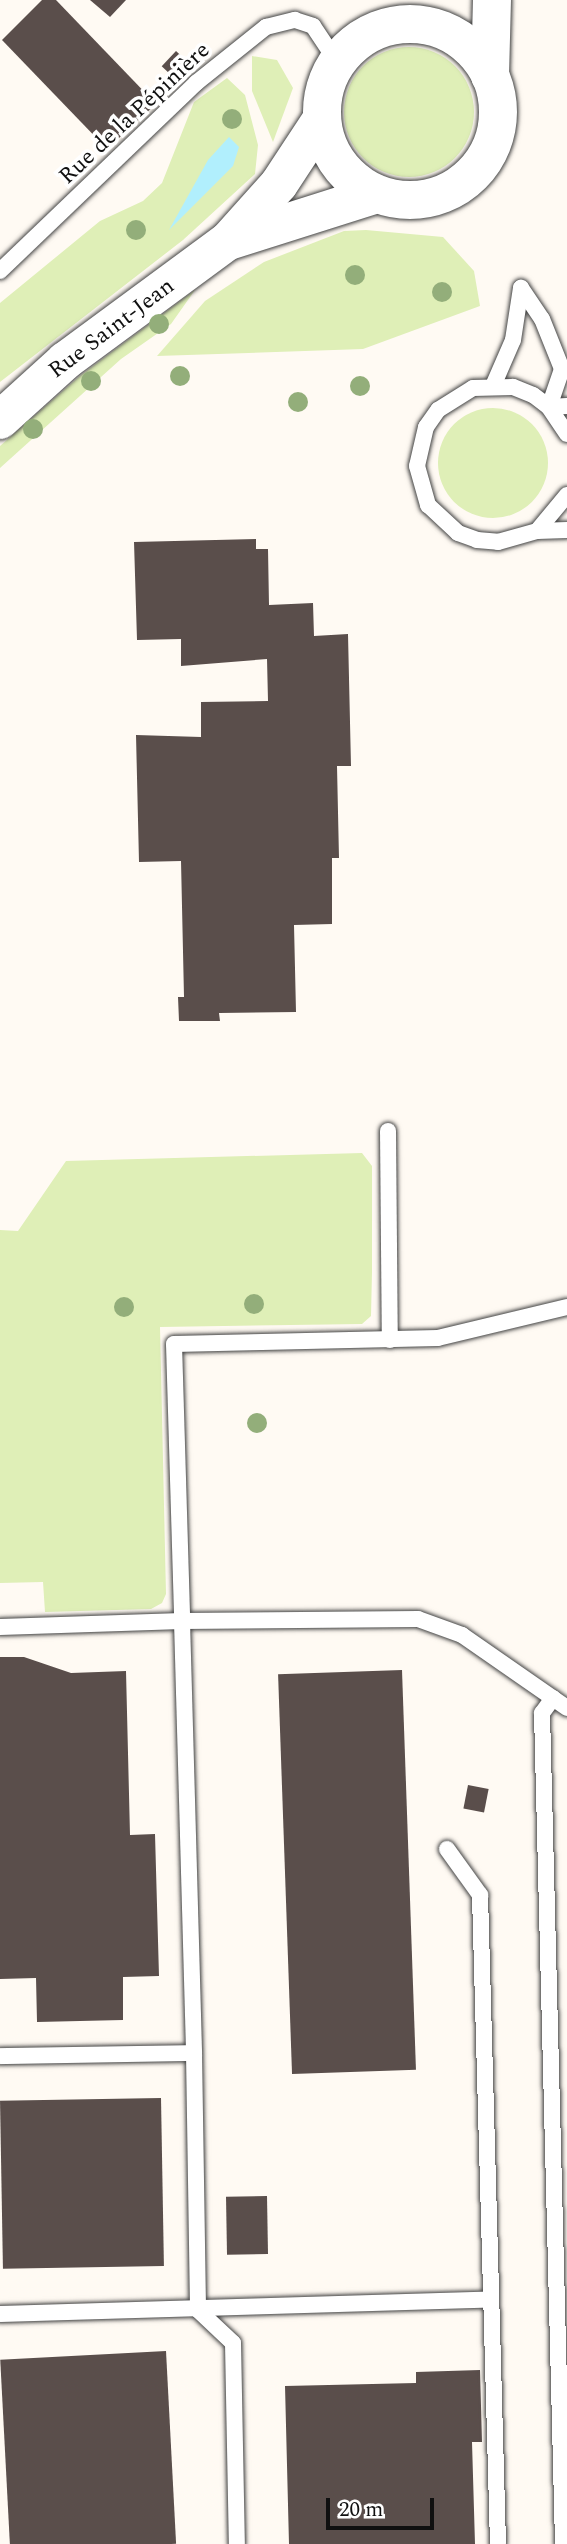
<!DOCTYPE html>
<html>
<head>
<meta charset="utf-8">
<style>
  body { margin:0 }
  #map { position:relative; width:567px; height:2544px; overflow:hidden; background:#fffaf3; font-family:Spectral,serif }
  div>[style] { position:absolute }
  .green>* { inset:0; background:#dfefb7 }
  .round { border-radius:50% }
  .water>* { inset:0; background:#b1effd }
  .building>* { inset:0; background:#5a4e4b; transform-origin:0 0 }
  .roads { filter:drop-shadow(0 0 2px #434343) drop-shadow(0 0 2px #434343) }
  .service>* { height:16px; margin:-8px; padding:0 8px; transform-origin:8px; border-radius:8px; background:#fff }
  .tertiary>* { height:38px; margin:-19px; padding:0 19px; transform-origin:19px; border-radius:19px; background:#fff }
  .tertiary>.ring { margin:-19px; padding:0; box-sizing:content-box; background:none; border:38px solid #fff; border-radius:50% }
  .trees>* { width:20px; height:20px; margin:-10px; border-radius:50%; background:#93ae7a }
  span { translate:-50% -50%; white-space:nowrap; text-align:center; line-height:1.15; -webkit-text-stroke:7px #fff; paint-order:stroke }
  .street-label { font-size:23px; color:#101010 }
  .scale { position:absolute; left:326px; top:2498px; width:108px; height:32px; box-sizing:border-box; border:4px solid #101010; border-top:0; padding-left:9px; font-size:21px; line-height:24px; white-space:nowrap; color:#101010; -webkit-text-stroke:5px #fff; paint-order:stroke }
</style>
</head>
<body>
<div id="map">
  <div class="green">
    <i class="round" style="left:344px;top:47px;width:130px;height:130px"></i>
    <i style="clip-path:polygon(252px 56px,277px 60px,293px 88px,273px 142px,252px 91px)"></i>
    <i style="clip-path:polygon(227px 78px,245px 95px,258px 145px,255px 174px,183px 240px,0 382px,0 303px,100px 221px,143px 201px,162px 183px,194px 102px)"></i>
    <i style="clip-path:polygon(366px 230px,443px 237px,474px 271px,480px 306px,363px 349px,157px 356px,205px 301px,264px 262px,344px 231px)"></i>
    <i style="clip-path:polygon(195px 290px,171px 324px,121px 359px,0 468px,0 446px,81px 375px)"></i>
    <i class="round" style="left:438px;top:408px;width:110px;height:110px"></i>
    <i style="clip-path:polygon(362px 1153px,372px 1166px,372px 1272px,371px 1316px,362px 1324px,160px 1327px,166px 1594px,162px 1603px,151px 1609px,45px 1612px,43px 1582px,0 1583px,0 1230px,18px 1231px,66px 1161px)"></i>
  </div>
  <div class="water">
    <i style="clip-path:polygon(229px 137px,239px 147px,233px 166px,169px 230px,208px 160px)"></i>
  </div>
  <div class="building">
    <i style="clip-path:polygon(42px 0,56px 0,156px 104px,107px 149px,2px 40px)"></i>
    <i style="clip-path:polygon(90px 0,126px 0,110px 17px)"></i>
    <i style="left:176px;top:51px;width:19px;height:21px;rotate:43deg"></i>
    <i style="clip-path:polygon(256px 539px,256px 549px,268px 549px,269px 605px,313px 603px,314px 636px,348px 634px,351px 766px,337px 766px,339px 858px,332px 858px,332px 924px,294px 925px,296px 1012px,219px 1013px,220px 1021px,179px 1021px,178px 997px,184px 997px,181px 861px,139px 862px,136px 735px,201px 737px,201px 702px,268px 701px,267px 659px,181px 666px,181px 639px,137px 640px,134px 542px)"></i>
    <i style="clip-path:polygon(0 1657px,24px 1657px,71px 1673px,126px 1671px,130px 1835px,155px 1834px,159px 1976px,123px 1977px,123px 2020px,37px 2022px,36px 1978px,0 1979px)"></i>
    <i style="left:402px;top:1670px;width:400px;height:124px;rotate:88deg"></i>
    <i style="left:468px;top:1785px;width:21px;height:24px;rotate:11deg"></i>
    <i style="left:161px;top:2098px;width:168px;height:161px;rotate:89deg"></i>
    <i style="left:267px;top:2196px;width:58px;height:41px;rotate:89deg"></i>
    <i style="left:166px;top:2351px;width:193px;height:166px;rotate:87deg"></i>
    <i style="clip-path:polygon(480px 2370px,482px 2442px,472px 2442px,475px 2544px,289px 2544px,285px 2386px,416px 2383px,416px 2372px)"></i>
  </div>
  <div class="roads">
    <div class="service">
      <i style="left:0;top:271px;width:272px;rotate:-43.8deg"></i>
      <i style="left:196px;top:83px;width:90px;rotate:-38.7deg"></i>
      <i style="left:266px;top:27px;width:30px;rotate:-14deg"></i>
      <i style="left:295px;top:20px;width:19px;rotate:18deg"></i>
      <i style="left:313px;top:26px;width:43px;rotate:56.3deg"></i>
      <i style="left:521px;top:288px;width:37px;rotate:56deg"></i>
      <i style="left:542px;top:319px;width:54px;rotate:68.2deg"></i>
      <i style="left:562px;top:369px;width:40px;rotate:108.9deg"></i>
      <i style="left:549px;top:407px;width:18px;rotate:-3deg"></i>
      <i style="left:493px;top:386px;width:50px;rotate:-66.5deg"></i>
      <i style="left:513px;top:340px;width:53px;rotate:-81.3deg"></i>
      <i style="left:567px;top:434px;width:32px;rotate:-124deg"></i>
      <i style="left:549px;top:407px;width:20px;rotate:-143deg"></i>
      <i style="left:533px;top:395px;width:22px;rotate:-158deg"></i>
      <i style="left:513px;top:387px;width:40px;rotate:178.6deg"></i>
      <i style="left:473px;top:388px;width:41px;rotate:147.8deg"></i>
      <i style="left:438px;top:410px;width:21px;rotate:125deg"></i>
      <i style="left:426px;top:427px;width:40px;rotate:103deg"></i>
      <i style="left:417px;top:466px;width:41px;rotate:74.2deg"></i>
      <i style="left:428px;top:505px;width:41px;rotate:43deg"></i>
      <i style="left:458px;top:533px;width:20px;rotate:20deg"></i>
      <i style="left:477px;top:540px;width:21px;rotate:5deg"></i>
      <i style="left:498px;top:542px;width:41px;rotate:-15.8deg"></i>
      <i style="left:537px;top:531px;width:47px;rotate:-50.2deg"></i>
      <i style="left:537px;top:531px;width:30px;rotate:-2deg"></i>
      <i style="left:388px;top:1131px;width:209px;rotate:89.5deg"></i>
      <i style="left:567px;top:1307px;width:133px;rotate:166.5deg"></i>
      <i style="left:438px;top:1338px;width:264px;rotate:178.7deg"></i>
      <i style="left:174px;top:1344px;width:277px;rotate:88.3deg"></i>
      <i style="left:182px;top:1621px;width:236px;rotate:-0.5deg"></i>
      <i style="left:418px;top:1619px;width:47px;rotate:20deg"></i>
      <i style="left:462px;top:1635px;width:128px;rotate:34.8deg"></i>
      <i style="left:0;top:1627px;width:182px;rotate:-1.9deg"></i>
      <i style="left:182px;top:1621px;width:432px;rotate:88.4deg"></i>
      <i style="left:194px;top:2053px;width:194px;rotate:179.1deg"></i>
      <i style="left:553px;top:1698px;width:19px;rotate:126deg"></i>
      <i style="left:542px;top:1713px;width:831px;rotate:88.55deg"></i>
      <i style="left:447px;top:1849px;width:57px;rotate:54.3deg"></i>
      <i style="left:480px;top:1895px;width:649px;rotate:88.41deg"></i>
      <i style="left:194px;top:2053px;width:257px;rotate:89.1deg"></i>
      <i style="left:198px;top:2310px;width:48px;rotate:43.3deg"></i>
      <i style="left:233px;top:2343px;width:201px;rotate:88.9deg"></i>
      <i style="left:0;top:2314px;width:491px;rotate:-1.7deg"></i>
    </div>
    <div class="tertiary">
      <i class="ring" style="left:322px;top:24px;width:138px;height:138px"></i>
      <i style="left:490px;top:76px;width:76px;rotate:-88.5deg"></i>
      <i style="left:229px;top:241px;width:155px;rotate:-17.6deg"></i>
      <i style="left:0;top:420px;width:88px;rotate:-42.2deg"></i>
      <i style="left:65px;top:361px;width:202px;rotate:-36.4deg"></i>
      <i style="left:228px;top:241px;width:76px;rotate:-48.2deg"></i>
      <i style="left:279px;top:184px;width:77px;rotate:-56.7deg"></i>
    </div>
  </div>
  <div class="trees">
    <i style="left:232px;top:119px"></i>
    <i style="left:136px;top:230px"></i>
    <i style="left:355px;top:275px"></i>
    <i style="left:442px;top:292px"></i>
    <i style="left:159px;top:324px"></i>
    <i style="left:180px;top:376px"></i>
    <i style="left:91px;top:381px"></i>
    <i style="left:360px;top:386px"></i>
    <i style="left:298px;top:402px"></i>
    <i style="left:33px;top:429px"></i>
    <i style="left:254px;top:1304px"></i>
    <i style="left:124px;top:1307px"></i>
    <i style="left:257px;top:1423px"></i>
  </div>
  <div class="street-label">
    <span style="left:135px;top:114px;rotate:-43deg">Rue de la Pépinière</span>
    <span style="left:112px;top:329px;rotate:-37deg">Rue Saint-Jean</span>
  </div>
  <div class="scale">20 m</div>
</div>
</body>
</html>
